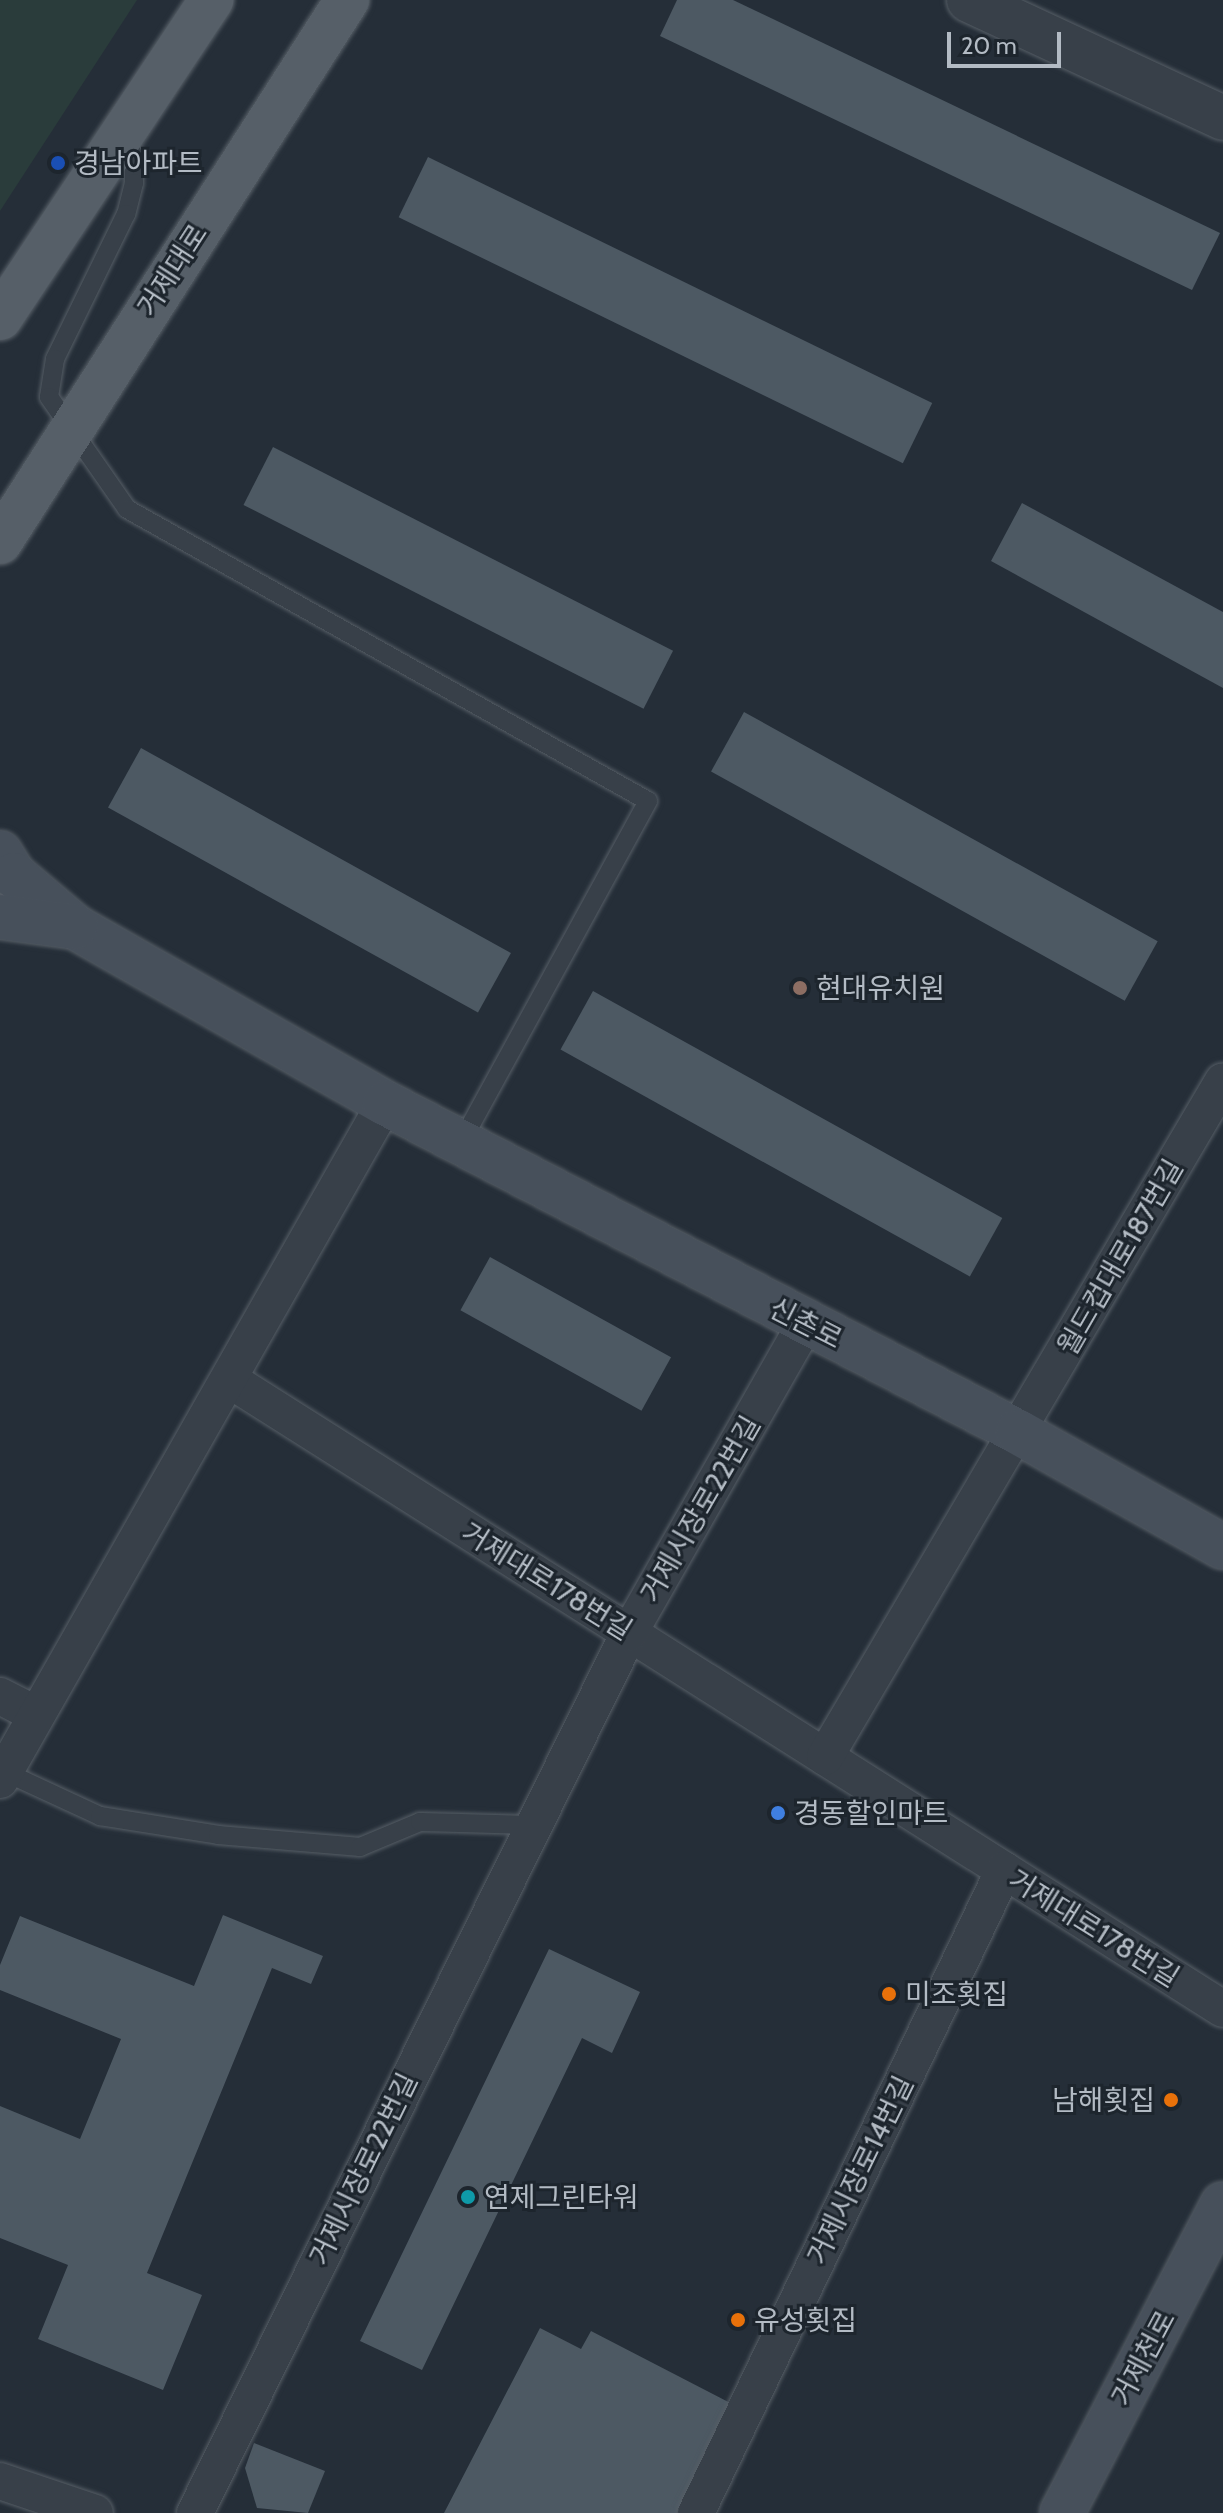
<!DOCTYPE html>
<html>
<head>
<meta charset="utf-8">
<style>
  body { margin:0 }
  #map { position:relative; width:1223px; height:2513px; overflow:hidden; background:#252e38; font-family:Cabin,"Noto Sans KR",sans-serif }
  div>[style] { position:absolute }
  .green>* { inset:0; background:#2a3c3b }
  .building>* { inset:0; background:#4d5963; transform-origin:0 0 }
  .roads { filter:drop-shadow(0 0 2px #565e66) drop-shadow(0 0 2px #565e66) }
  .service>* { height:18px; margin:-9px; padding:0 9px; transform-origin:9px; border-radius:9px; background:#384049 }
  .minor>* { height:36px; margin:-18px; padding:0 18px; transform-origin:18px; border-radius:18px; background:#384049 }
  .tertiary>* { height:44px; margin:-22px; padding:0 22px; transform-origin:22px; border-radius:22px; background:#384049 }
  .secondary>* { height:44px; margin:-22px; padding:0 22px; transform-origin:22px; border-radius:22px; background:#47505b }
  .primary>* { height:44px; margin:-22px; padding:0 22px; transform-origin:22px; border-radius:22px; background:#565f68 }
  .dots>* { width:22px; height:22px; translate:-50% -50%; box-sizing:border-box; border:4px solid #1d252d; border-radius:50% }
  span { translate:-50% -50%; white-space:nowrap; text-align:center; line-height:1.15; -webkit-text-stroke:6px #1d252d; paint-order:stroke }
  .poi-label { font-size:28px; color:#b3bbc4 }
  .left { translate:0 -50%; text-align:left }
  .right { translate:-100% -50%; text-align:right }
  .street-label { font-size:28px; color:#b3bbc4 }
  .scale { position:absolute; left:947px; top:32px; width:114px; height:36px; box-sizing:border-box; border:4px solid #b3bbc4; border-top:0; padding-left:10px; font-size:24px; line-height:28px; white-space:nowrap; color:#b3bbc4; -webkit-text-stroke:6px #1d252d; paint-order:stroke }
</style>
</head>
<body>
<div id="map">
  <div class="green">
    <i style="clip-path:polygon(0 0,137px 0,0 211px)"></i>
  </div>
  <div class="building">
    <i style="clip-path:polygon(677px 0,733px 0,1220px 233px,1192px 290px,660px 36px)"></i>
    <i style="left:428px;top:157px;width:561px;height:67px;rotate:26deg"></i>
    <i style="left:273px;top:447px;width:449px;height:65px;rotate:27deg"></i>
    <i style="clip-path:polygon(1022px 503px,1223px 612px,1223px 688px,991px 561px)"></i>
    <i style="left:744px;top:712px;width:473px;height:68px;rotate:29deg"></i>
    <i style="left:141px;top:748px;width:423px;height:68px;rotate:29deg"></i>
    <i style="left:593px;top:991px;width:468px;height:67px;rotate:29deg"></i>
    <i style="left:490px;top:1257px;width:207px;height:61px;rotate:29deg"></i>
    <i style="clip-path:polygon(223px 1915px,323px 1956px,311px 1984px,272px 1968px,147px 2273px,202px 2295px,163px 2390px,38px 2339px,68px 2265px,0 2238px,0 2106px,80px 2139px,121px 2039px,0 1990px,0 1965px,20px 1916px,194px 1986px)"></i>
    <i style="clip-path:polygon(549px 1949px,640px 1992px,612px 2053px,582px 2038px,422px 2370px,360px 2341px)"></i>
    <i style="clip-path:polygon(540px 2328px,581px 2349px,591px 2331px,738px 2407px,682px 2513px,444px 2513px)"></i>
    <i style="clip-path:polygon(254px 2443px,325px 2471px,308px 2513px,257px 2508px,245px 2468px)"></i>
  </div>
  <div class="roads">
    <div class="service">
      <i style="left:123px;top:135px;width:22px;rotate:63deg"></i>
      <i style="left:133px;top:155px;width:28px;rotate:88deg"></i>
      <i style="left:134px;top:183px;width:32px;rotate:104deg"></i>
      <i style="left:126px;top:214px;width:161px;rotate:116.1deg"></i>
      <i style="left:55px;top:359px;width:38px;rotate:99deg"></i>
      <i style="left:49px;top:397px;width:136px;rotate:55.1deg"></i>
      <i style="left:127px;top:509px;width:597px;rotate:29.27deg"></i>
      <i style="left:648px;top:801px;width:390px;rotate:118.7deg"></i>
      <i style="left:5px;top:1772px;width:105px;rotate:24.9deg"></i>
      <i style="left:100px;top:1816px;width:120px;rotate:9.1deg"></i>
      <i style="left:218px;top:1835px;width:143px;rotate:4.8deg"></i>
      <i style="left:360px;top:1847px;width:65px;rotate:-22.6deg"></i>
      <i style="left:420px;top:1822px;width:111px;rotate:1.5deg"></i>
    </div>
    <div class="minor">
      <i style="left:230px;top:1380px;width:1175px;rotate:32.35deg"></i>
      <i style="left:0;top:1696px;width:38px;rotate:27deg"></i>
      <i style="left:825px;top:1757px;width:784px;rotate:-59.51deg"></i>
      <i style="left:0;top:1780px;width:779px;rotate:-60.37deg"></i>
      <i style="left:0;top:2481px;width:100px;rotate:18.6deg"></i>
      <i style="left:195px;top:2513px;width:981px;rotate:-63.75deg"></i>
      <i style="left:629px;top:1633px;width:357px;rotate:-60.3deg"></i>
      <i style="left:696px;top:2513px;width:713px;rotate:-64.41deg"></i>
    </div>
    <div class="tertiary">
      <i style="left:969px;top:0;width:280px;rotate:24.9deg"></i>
    </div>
    <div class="secondary">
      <i style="left:0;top:853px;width:26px;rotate:58deg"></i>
      <i style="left:14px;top:875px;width:80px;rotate:40.4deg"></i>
      <i style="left:75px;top:927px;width:356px;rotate:29.6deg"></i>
      <i style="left:385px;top:1103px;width:713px;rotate:27.46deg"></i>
      <i style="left:1018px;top:1432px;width:235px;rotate:29.3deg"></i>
      <i style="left:0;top:917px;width:76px;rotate:7.6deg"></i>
      <i style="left:1062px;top:2513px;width:348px;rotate:-62.5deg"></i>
    </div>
    <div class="primary">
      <i style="left:0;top:318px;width:382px;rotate:-56.4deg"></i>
      <i style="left:0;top:542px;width:644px;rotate:-57.37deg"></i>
    </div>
  </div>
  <div class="dots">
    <i style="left:58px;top:163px;background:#1a4fb4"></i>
    <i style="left:800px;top:988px;background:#8d6e63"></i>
    <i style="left:778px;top:1813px;background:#3f7fe0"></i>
    <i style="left:889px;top:1994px;background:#e8710a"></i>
    <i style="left:1171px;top:2100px;background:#e8710a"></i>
    <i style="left:468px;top:2197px;background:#0f9aa8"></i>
    <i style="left:738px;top:2320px;background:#e8710a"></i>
  </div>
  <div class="poi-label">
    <span class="left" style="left:74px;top:163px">경남아파트</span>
    <span class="left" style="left:816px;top:988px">현대유치원</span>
    <span class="left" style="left:794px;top:1813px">경동할인마트</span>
    <span class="left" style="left:905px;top:1994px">미조횟집</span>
    <span class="right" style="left:1155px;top:2100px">남해횟집</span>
    <span class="left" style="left:484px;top:2197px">연제그린타워</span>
    <span class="left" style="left:754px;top:2320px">유성횟집</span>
  </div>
  <div class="street-label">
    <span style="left:172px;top:270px;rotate:-57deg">거제대로</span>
    <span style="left:1120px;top:1257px;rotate:-60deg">월드컵대로187번길</span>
    <span style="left:806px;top:1323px;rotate:27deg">신촌로</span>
    <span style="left:700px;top:1509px;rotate:-60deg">거제시장로22번길</span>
    <span style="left:547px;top:1581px;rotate:32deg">거제대로178번길</span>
    <span style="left:1094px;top:1928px;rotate:32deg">거제대로178번길</span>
    <span style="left:363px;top:2169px;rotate:-64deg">거제시장로22번길</span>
    <span style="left:860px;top:2170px;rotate:-64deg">거제시장로14번길</span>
    <span style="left:1143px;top:2358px;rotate:-62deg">거제천로</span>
  </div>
  <div class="scale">20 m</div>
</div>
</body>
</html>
